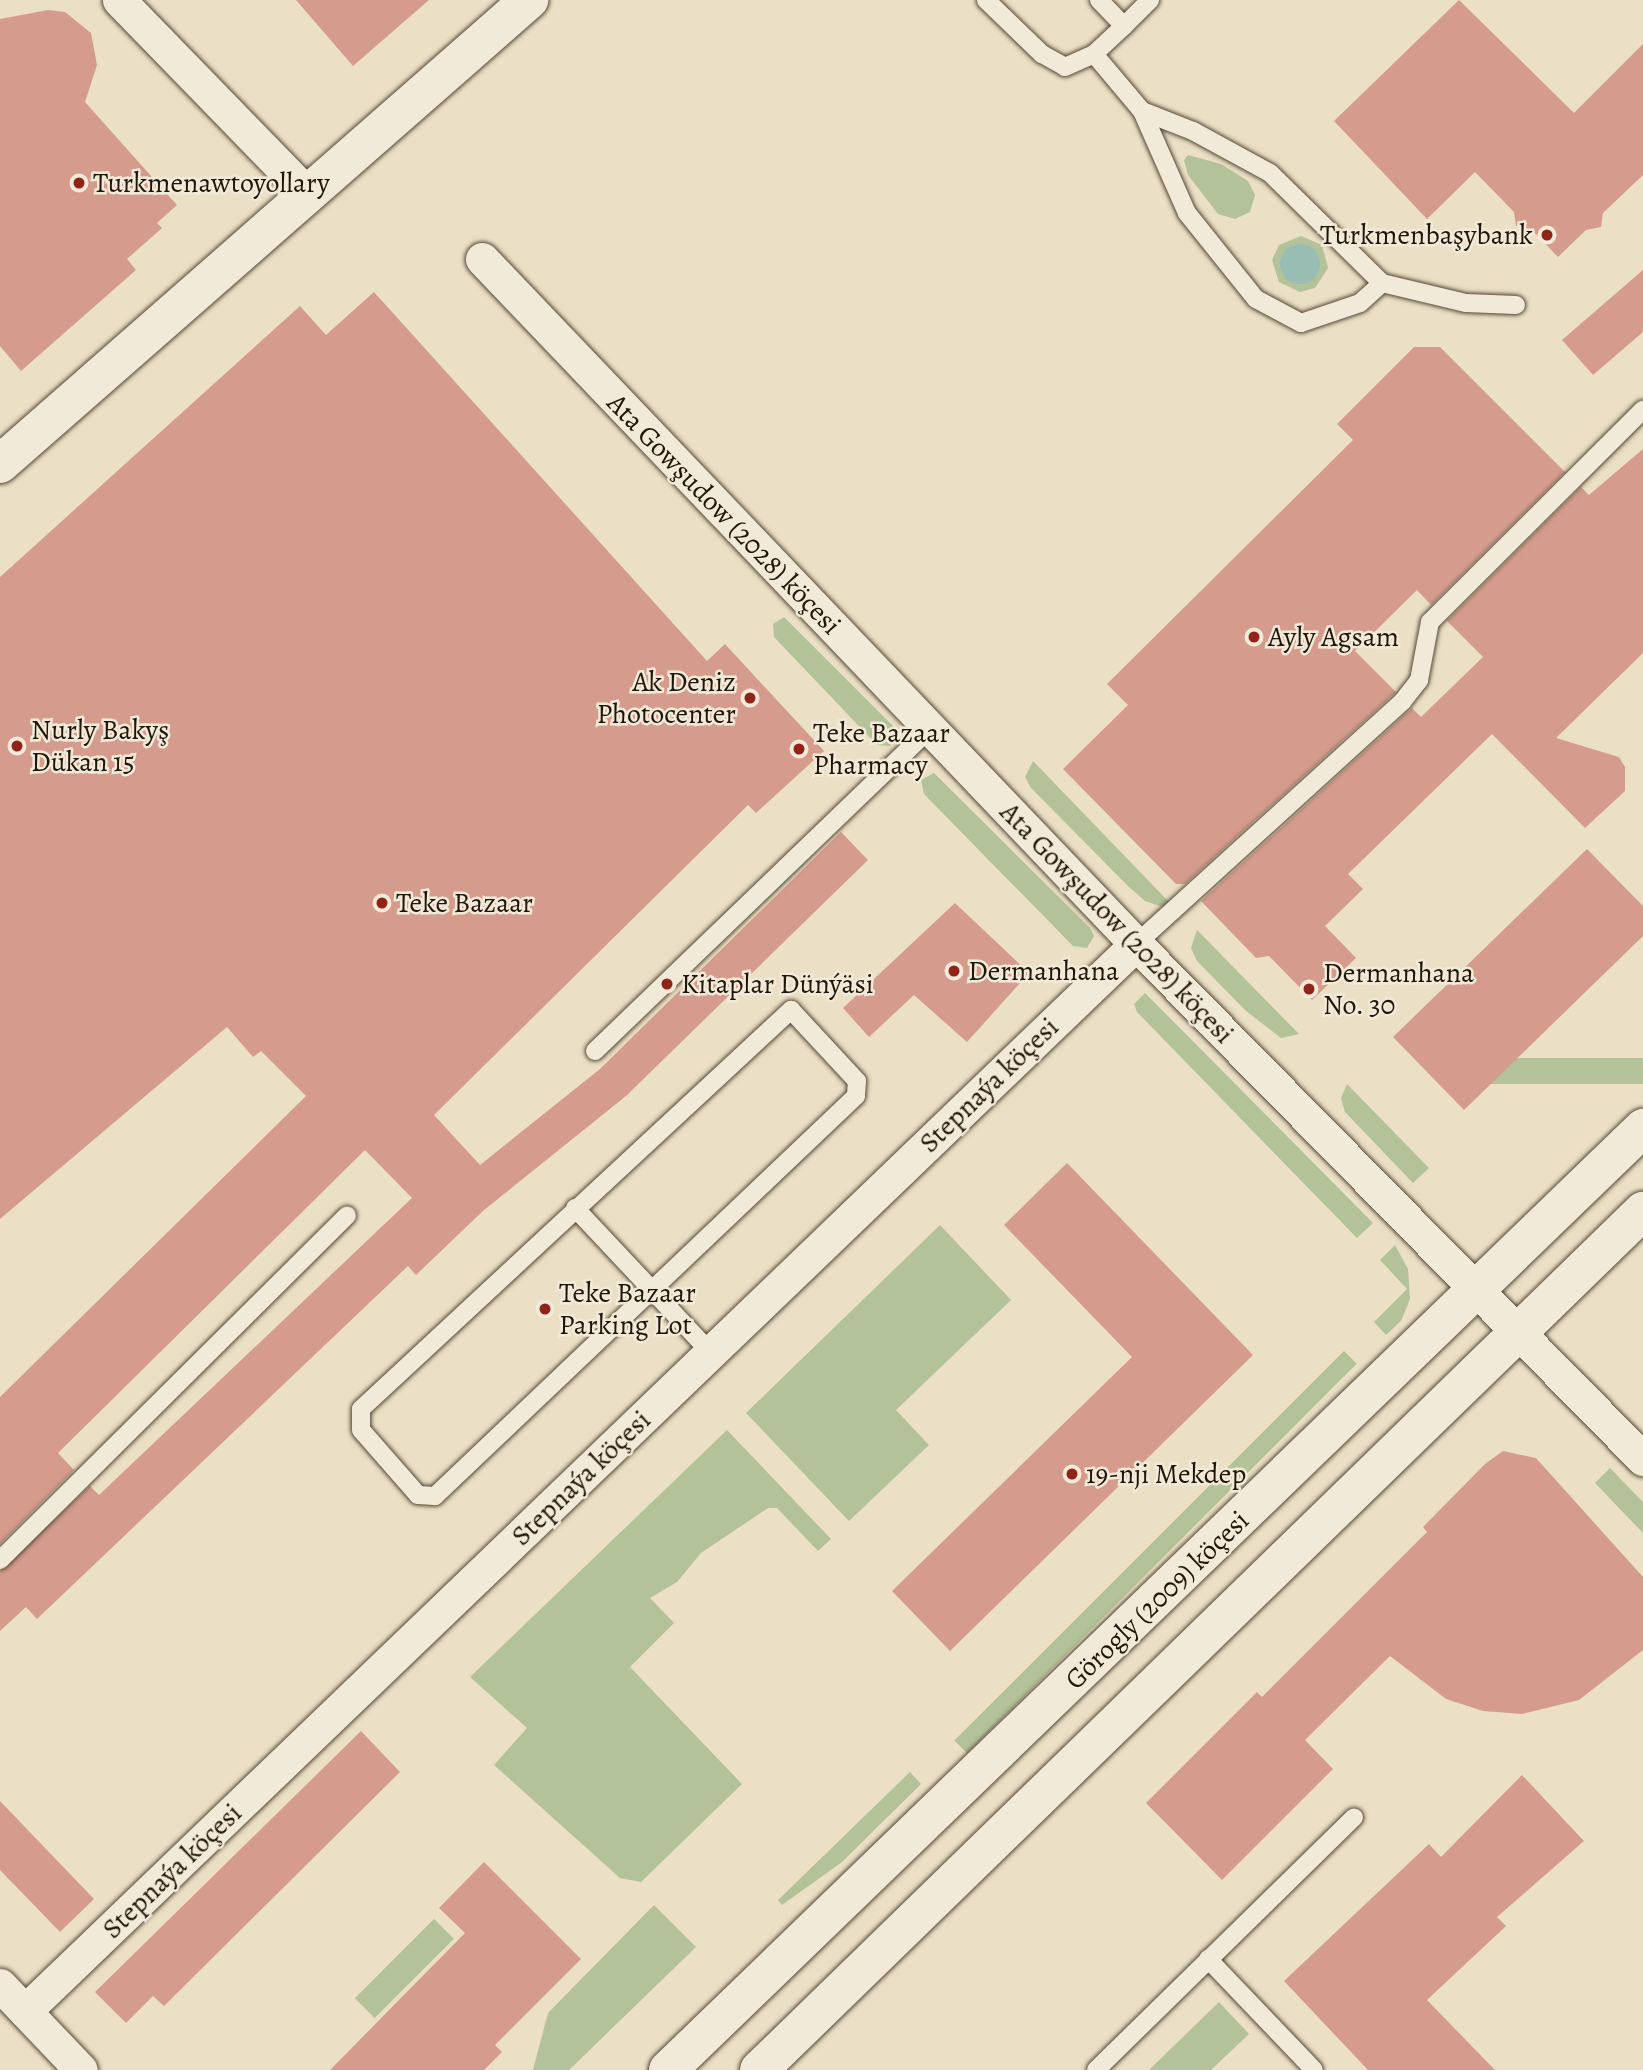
<!DOCTYPE html>
<html>
<head>
<meta charset="utf-8">
<style>
  body { margin:0 }
  #map { position:relative; width:1643px; height:2070px; overflow:hidden; background:#ebdfc5; font-family:Alegreya,serif }
  div>[style] { position:absolute }
  .green>* { inset:0; background:#b3c298; transform-origin:0 0 }
  .water>* { inset:0; background:#98bdb3 }
  .round { border-radius:50% }
  .building>* { inset:0; background:#d59c8d }
  .roads { filter:drop-shadow(0 0 2px #544836) drop-shadow(0 0 2px #544836) }
  .lane>* { height:18px; margin:-9px; padding:0 9px; transform-origin:9px; border-radius:9px; background:#f2ead9 }
  .street>* { height:33px; margin:-16.5px; padding:0 16.5px; transform-origin:16.5px; border-radius:16.5px; background:#f2ead9 }
  .secondary>* { height:38px; margin:-19px; padding:0 19px; transform-origin:19px; border-radius:19px; background:#f2ead9 }
  .dots>* { width:19px; height:19px; translate:-50% -50%; box-sizing:border-box; border:4px solid #f2ead9; border-radius:50% }
  span { translate:-50% -50%; white-space:nowrap; text-align:center; line-height:1.15; -webkit-text-stroke:5px #f2ead9; paint-order:stroke }
  .poi-label { font-size:28px; color:#211507 }
  .left { translate:0 -50%; text-align:left }
  .right { translate:-100% -50%; text-align:right }
  .street-label { font-size:28px; color:#211507 }
</style>
</head>
<body>
<div id="map">
  <div class="green">
    <i style="clip-path:polygon(1188px 155px,1221px 164px,1248px 181px,1255px 195px,1250px 212px,1235px 219px,1218px 214px,1188px 175px,1184px 160px)"></i>
    <i style="clip-path:polygon(1301px 236px,1322px 245px,1328px 268px,1315px 288px,1300px 292px,1279px 282px,1272px 260px,1279px 245px)"></i>
    <i style="clip-path:polygon(784px 617px,895px 728px,898px 734px,890px 746px,877px 745px,774px 637px,773px 624px)"></i>
    <i style="clip-path:polygon(1033px 761px,1170px 903px,1166px 908px,1145px 901px,1128px 886px,1031px 788px,1025px 777px)"></i>
    <i style="clip-path:polygon(934px 773px,1091px 929px,1094px 936px,1087px 948px,1073px 946px,924px 794px,921px 780px)"></i>
    <i style="clip-path:polygon(1197px 930px,1299px 1034px,1281px 1038px,1246px 1011px,1197px 961px,1191px 948px)"></i>
    <i style="clip-path:polygon(1145px 993px,1373px 1223px,1357px 1238px,1137px 1012px,1134px 1004px)"></i>
    <i style="left:1643px;top:1058px;width:26px;height:161px;rotate:90deg"></i>
    <i style="clip-path:polygon(1347px 1084px,1429px 1168px,1413px 1183px,1345px 1112px,1341px 1098px)"></i>
    <i style="clip-path:polygon(940px 1225px,1011px 1300px,896px 1410px,929px 1445px,849px 1521px,746px 1413px)"></i>
    <i style="clip-path:polygon(1395px 1245px,1408px 1269px,1410px 1299px,1401px 1321px,1386px 1335px,1374px 1322px,1407px 1289px,1380px 1260px)"></i>
    <i style="left:1344px;top:1351px;width:18px;height:551px;rotate:45deg"></i>
    <i style="clip-path:polygon(727px 1430px,831px 1539px,818px 1551px,777px 1508px,768px 1508px,701px 1553px,677px 1582px,650px 1598px,674px 1623px,630px 1667px,742px 1784px,641px 1882px,620px 1878px,494px 1765px,527px 1728px,470px 1677px)"></i>
    <i style="clip-path:polygon(1610px 1468px,1643px 1502px,1643px 1533px,1595px 1483px)"></i>
    <i style="clip-path:polygon(910px 1772px,921px 1784px,842px 1862px,782px 1905px,778px 1900px)"></i>
    <i style="clip-path:polygon(654px 1905px,696px 1947px,569px 2070px,533px 2070px,548px 2013px)"></i>
    <i style="left:434px;top:1919px;width:28px;height:112px;rotate:45deg"></i>
    <i style="clip-path:polygon(1219px 2002px,1249px 2034px,1211px 2070px,1149px 2070px)"></i>
  </div>
  <div class="water">
    <i class="round" style="left:1280px;top:244px;width:40px;height:40px"></i>
  </div>
  <div class="building">
    <i style="clip-path:polygon(296px 0,429px 0,353px 66px)"></i>
    <i style="clip-path:polygon(1459px 0,1574px 113px,1643px 44px,1643px 175px,1603px 213px,1601px 227px,1586px 230px,1558px 257px,1532px 230px,1516px 226px,1514px 212px,1475px 172px,1427px 219px,1334px 121px)"></i>
    <i style="clip-path:polygon(48px 10px,65px 12px,91px 33px,97px 65px,85px 102px,177px 205px,157px 223px,162px 228px,127px 259px,136px 270px,21px 371px,0 346px,0 19px)"></i>
    <i style="clip-path:polygon(1643px 270px,1643px 332px,1593px 375px,1562px 340px)"></i>
    <i style="clip-path:polygon(374px 292px,707px 661px,725px 644px,824px 751px,756px 813px,748px 805px,434px 1115px,480px 1165px,600px 1069px,841px 832px,868px 860px,626px 1096px,484px 1210px,416px 1275px,408px 1266px,37px 1619px,26px 1607px,0 1631px,0 1571px,90px 1486px,99px 1495px,412px 1198px,365px 1150px,58px 1453px,74px 1470px,0 1544px,0 1397px,306px 1096px,261px 1051px,253px 1057px,227px 1027px,0 1219px,0 577px,300px 306px,326px 335px)"></i>
    <i style="clip-path:polygon(1414px 347px,1440px 347px,1565px 472px,1431px 605px,1417px 590px,1355px 651px,1396px 692px,1185px 884px,1176px 884px,1063px 769px,1128px 705px,1107px 684px,1353px 440px,1337px 424px)"></i>
    <i style="clip-path:polygon(1643px 449px,1643px 653px,1556px 738px,1619px 757px,1625px 767px,1625px 791px,1585px 828px,1492px 734px,1348px 874px,1363px 889px,1325px 926px,1356px 958px,1312px 1000px,1269px 956px,1256px 958px,1201px 901px,1412px 708px,1421px 717px,1483px 657px,1447px 621px,1581px 487px,1589px 495px)"></i>
    <i style="clip-path:polygon(1587px 849px,1643px 906px,1643px 936px,1464px 1110px,1393px 1037px)"></i>
    <i style="clip-path:polygon(955px 903px,1029px 973px,967px 1042px,914px 995px,869px 1037px,843px 1008px)"></i>
    <i style="clip-path:polygon(1067px 1163px,1253px 1355px,950px 1651px,892px 1591px,1132px 1357px,1004px 1225px)"></i>
    <i style="clip-path:polygon(1503px 1451px,1536px 1458px,1643px 1577px,1643px 1650px,1579px 1700px,1522px 1714px,1483px 1711px,1446px 1699px,1390px 1656px,1305px 1740px,1333px 1769px,1222px 1880px,1146px 1803px,1257px 1692px,1262px 1697px,1427px 1532px,1423px 1527px,1485px 1464px)"></i>
    <i style="clip-path:polygon(361px 1731px,400px 1772px,164px 2006px,153px 1996px,126px 2023px,95px 1992px)"></i>
    <i style="clip-path:polygon(1522px 1775px,1584px 1841px,1497px 1917px,1506px 1926px,1427px 2000px,1495px 2070px,1368px 2070px,1284px 1981px,1429px 1844px,1441px 1857px)"></i>
    <i style="clip-path:polygon(0 1801px,94px 1899px,60px 1932px,0 1870px)"></i>
    <i style="clip-path:polygon(484px 1862px,581px 1959px,495px 2045px,502px 2052px,484px 2070px,330px 2070px,465px 1933px,439px 1908px)"></i>
  </div>
  <div class="roads">
    <div class="lane">
      <i style="left:986px;top:0;width:78px;rotate:44deg"></i>
      <i style="left:1042px;top:54px;width:26px;rotate:29deg"></i>
      <i style="left:1065px;top:67px;width:32px;rotate:-24deg"></i>
      <i style="left:1094px;top:54px;width:41px;rotate:-43deg"></i>
      <i style="left:1124px;top:26px;width:36px;rotate:-134deg"></i>
      <i style="left:1124px;top:26px;width:37px;rotate:-45deg"></i>
      <i style="left:1094px;top:54px;width:75px;rotate:49.9deg"></i>
      <i style="left:1142px;top:111px;width:111px;rotate:66.2deg"></i>
      <i style="left:1187px;top:213px;width:110px;rotate:51.3deg"></i>
      <i style="left:1256px;top:299px;width:51px;rotate:28.1deg"></i>
      <i style="left:1301px;top:323px;width:62px;rotate:-18.7deg"></i>
      <i style="left:1360px;top:303px;width:30px;rotate:-42deg"></i>
      <i style="left:1142px;top:111px;width:55px;rotate:21.4deg"></i>
      <i style="left:1193px;top:131px;width:88px;rotate:28.6deg"></i>
      <i style="left:1270px;top:173px;width:157px;rotate:44.5deg"></i>
      <i style="left:1382px;top:283px;width:86px;rotate:13.4deg"></i>
      <i style="left:1466px;top:303px;width:50px;rotate:2.3deg"></i>
      <i style="left:1136px;top:944px;width:360px;rotate:-42.3deg"></i>
      <i style="left:1402px;top:702px;width:28px;rotate:-52deg"></i>
      <i style="left:1419px;top:680px;width:59px;rotate:-79.3deg"></i>
      <i style="left:1430px;top:622px;width:301px;rotate:-44.9deg"></i>
      <i style="left:791px;top:1010px;width:97px;rotate:47.1deg"></i>
      <i style="left:857px;top:1081px;width:15px;rotate:94deg"></i>
      <i style="left:856px;top:1096px;width:581px;rotate:136.47deg"></i>
      <i style="left:435px;top:1496px;width:17px;rotate:-177deg"></i>
      <i style="left:418px;top:1495px;width:86px;rotate:-131.2deg"></i>
      <i style="left:361px;top:1430px;width:21px;rotate:-90deg"></i>
      <i style="left:361px;top:1409px;width:587px;rotate:-42.86deg"></i>
      <i style="left:595px;top:1051px;width:463px;rotate:-43.9deg"></i>
      <i style="left:575px;top:1208px;width:199px;rotate:46.8deg"></i>
      <i style="left:0;top:1560px;width:489px;rotate:-44.8deg"></i>
      <i style="left:1208px;top:1959px;width:153px;rotate:46.3deg"></i>
      <i style="left:1096px;top:2070px;width:361px;rotate:-44.4deg"></i>
    </div>
    <div class="street">
      <i style="left:119px;top:0;width:268px;rotate:45.8deg"></i>
      <i style="left:482px;top:259px;width:947px;rotate:46.33deg"></i>
      <i style="left:1136px;top:944px;width:723px;rotate:45.45deg"></i>
      <i style="left:0;top:1985px;width:117px;rotate:46.4deg"></i>
      <i style="left:25px;top:2011px;width:1540px;rotate:-43.84deg"></i>
    </div>
    <div class="secondary">
      <i style="left:0;top:464px;width:704px;rotate:-41.25deg"></i>
      <i style="left:668px;top:2070px;width:1356px;rotate:-44.01deg"></i>
      <i style="left:759px;top:2070px;width:1233px;rotate:-44.18deg"></i>
    </div>
  </div>
  <div class="dots">
    <i style="left:79px;top:183px;background:#8f2418"></i>
    <i style="left:1547px;top:235px;background:#8f2418"></i>
    <i style="left:1254px;top:637px;background:#8f2418"></i>
    <i style="left:750px;top:698px;background:#8f2418"></i>
    <i style="left:17px;top:746px;background:#8f2418"></i>
    <i style="left:799px;top:749px;background:#8f2418"></i>
    <i style="left:382px;top:903px;background:#8f2418"></i>
    <i style="left:954px;top:971px;background:#8f2418"></i>
    <i style="left:667px;top:984px;background:#8f2418"></i>
    <i style="left:1309px;top:989px;background:#8f2418"></i>
    <i style="left:545px;top:1309px;background:#8f2418"></i>
    <i style="left:1072px;top:1474px;background:#8f2418"></i>
  </div>
  <div class="poi-label">
    <span class="left" style="left:93px;top:183px">Turkmenawtoyollary</span>
    <span class="right" style="left:1533px;top:235px">Turkmenbaşybank</span>
    <span class="left" style="left:1268px;top:637px">Ayly Agsam</span>
    <span class="right" style="left:736px;top:698px">Ak Deniz<br>Photocenter</span>
    <span class="left" style="left:31px;top:746px">Nurly Bakyş<br>Dükan 15</span>
    <span class="left" style="left:813px;top:749px">Teke Bazaar<br>Pharmacy</span>
    <span class="left" style="left:396px;top:903px">Teke Bazaar</span>
    <span class="left" style="left:968px;top:971px">Dermanhana</span>
    <span class="left" style="left:1323px;top:989px">Dermanhana<br>No. 30</span>
    <span class="left" style="left:681px;top:984px">Kitaplar Dünýäsi</span>
    <span class="left" style="left:559px;top:1309px">Teke Bazaar<br>Parking Lot</span>
    <span class="left" style="left:1086px;top:1474px">19-nji Mekdep</span>
  </div>
  <div class="street-label">
    <span style="left:724px;top:514px;rotate:46deg">Ata Gowşudow (2028) köçesi</span>
    <span style="left:1117px;top:923px;rotate:46deg">Ata Gowşudow (2028) köçesi</span>
    <span style="left:989px;top:1085px;rotate:-44deg">Stepnaýa köçesi</span>
    <span style="left:581px;top:1478px;rotate:-44deg">Stepnaýa köçesi</span>
    <span style="left:1157px;top:1600px;rotate:-44deg">Görogly (2009) köçesi</span>
    <span style="left:172px;top:1871px;rotate:-44deg">Stepnaýa köçesi</span>
  </div>
</div>
</body>
</html>
